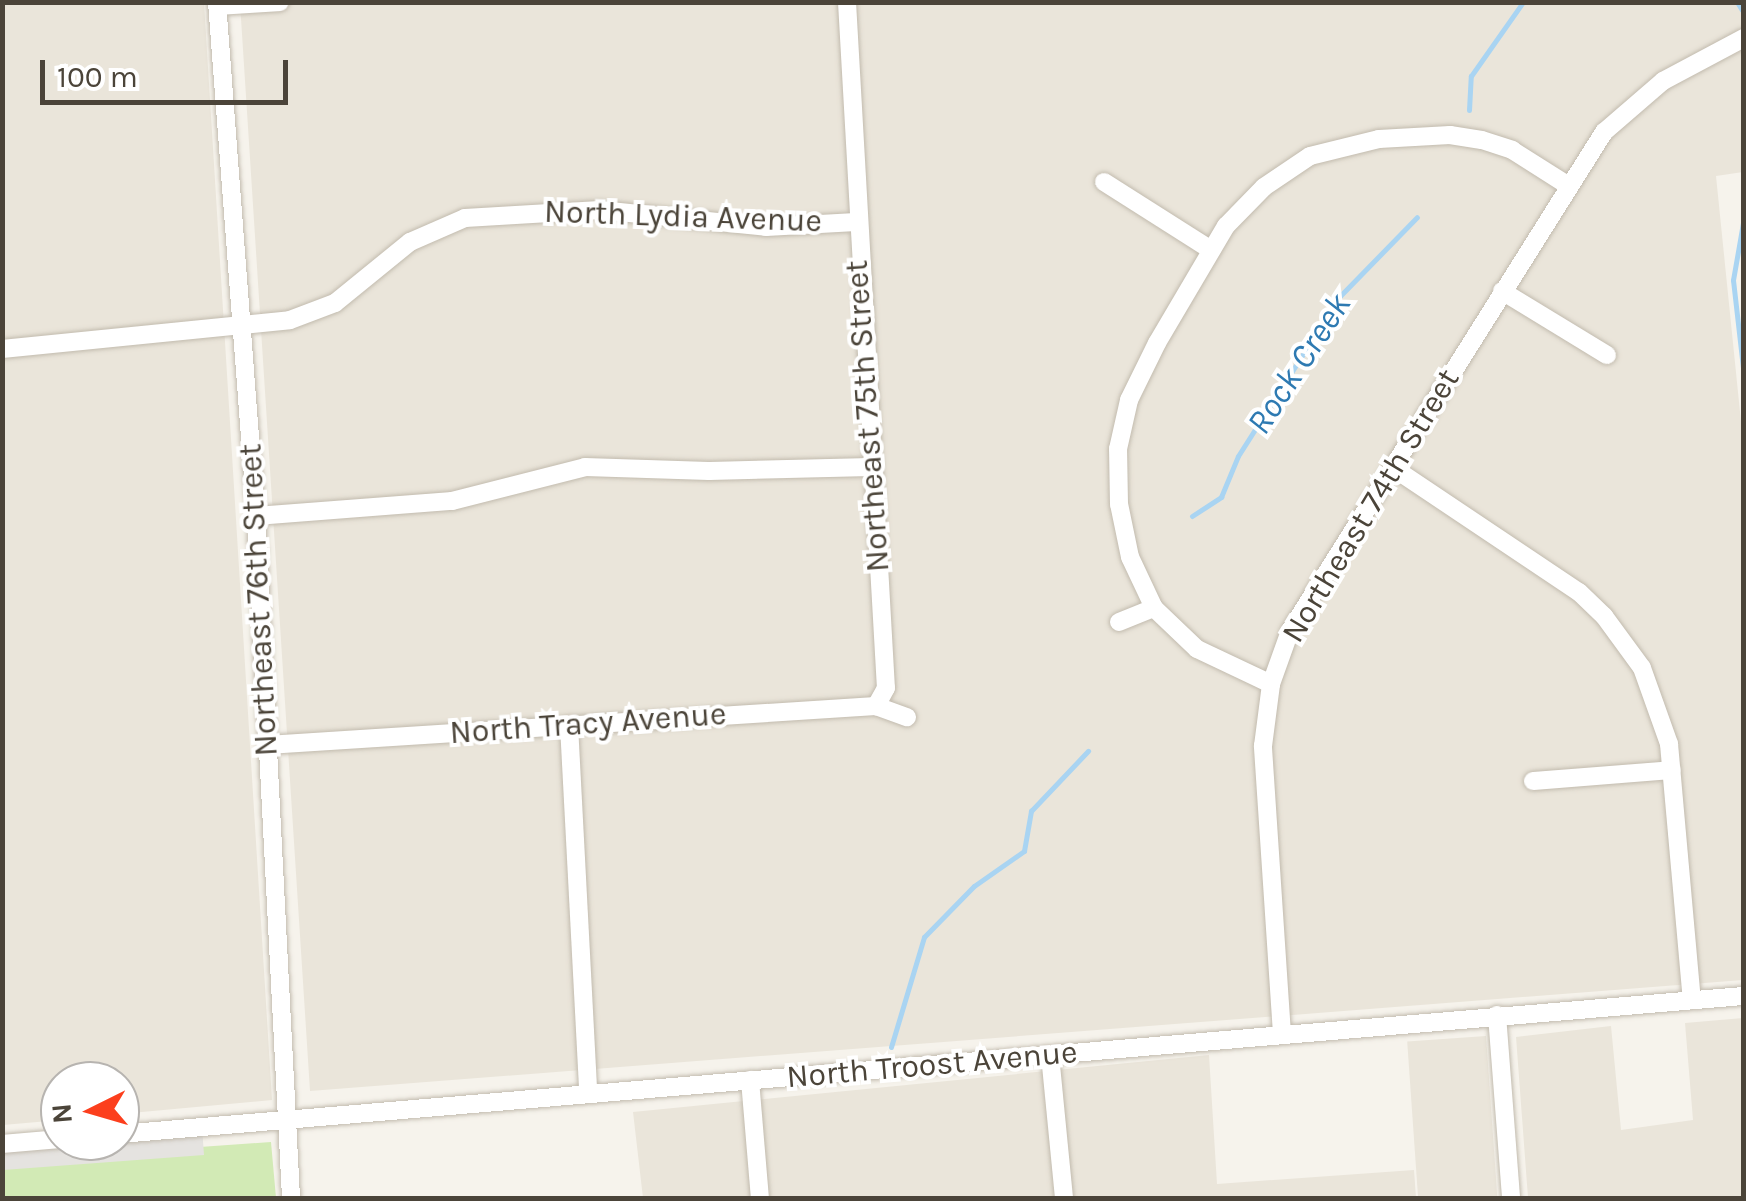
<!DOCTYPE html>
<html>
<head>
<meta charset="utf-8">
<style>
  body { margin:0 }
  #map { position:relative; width:1746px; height:1201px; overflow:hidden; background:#f6f3ec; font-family:Karla,sans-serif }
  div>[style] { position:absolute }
  .residential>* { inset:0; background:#eae5da; transform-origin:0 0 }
  .green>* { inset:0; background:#d2eab5 }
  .parking>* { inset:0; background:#e5e3e0 }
  .stream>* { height:5px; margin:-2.5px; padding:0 2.5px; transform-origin:2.5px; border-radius:2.5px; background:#a9d4f2 }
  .roads { filter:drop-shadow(0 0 2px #c2bbae) drop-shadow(0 0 2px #c2bbae) }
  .minor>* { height:18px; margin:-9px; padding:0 9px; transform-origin:9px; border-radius:9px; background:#fff }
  span { translate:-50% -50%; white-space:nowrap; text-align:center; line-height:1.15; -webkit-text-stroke:8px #fff; paint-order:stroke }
  .street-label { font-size:32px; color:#4b4439 }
  .water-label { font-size:35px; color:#2e7ab2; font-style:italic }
  .frame { position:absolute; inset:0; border:5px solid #4b4439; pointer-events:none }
  .north { position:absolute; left:40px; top:1061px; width:100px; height:100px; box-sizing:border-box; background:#fff; border:2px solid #b7b4b0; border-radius:50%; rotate:265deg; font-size:28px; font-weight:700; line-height:40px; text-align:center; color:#4b4439 }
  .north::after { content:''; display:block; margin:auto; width:35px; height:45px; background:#fc3f1d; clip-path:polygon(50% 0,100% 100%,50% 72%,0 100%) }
  .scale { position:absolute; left:40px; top:60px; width:248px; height:45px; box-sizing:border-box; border:5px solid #4b4439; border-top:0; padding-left:12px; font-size:30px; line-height:35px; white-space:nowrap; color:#4b4439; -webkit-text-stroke:8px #fff; paint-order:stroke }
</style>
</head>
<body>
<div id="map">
  <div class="residential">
    <i style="clip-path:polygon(3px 3px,204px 3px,272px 1100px,120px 1114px,120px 1081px,60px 1081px,60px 1120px,3px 1125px)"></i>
    <i style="clip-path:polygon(240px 3px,1743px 3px,1743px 172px,1716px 176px,1744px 451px,1743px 980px,310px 1091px)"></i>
    <i style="clip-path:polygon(1743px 1018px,1743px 1198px,1528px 1198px,1516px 1037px,1611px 1026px,1621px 1130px,1693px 1120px,1685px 1023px)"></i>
    <i style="left:1486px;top:1036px;width:162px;height:79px;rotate:86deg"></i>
    <i style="clip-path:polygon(1209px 1055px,1217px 1184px,1414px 1170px,1416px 1198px,643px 1198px,633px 1112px)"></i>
  </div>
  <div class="green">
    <i style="clip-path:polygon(271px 1142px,276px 1198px,3px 1198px,3px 1161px)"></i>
  </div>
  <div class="parking">
    <i style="clip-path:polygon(202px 1127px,204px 1155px,3px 1170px,3px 1143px,120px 1141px)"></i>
  </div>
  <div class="stream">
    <i style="left:1737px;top:2px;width:9px;rotate:58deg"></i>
    <i style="left:1469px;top:110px;width:34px;rotate:-87deg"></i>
    <i style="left:1471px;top:76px;width:90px;rotate:-54.9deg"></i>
    <i style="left:1744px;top:217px;width:64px;rotate:99.9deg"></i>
    <i style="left:1733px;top:280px;width:98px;rotate:83.5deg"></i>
    <i style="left:1192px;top:516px;width:35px;rotate:-33deg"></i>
    <i style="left:1221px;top:497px;width:44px;rotate:-67.5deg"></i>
    <i style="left:1238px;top:456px;width:190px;rotate:-57.5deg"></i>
    <i style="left:1340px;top:296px;width:110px;rotate:-45.7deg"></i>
    <i style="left:891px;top:1047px;width:115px;rotate:-73.3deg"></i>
    <i style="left:924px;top:937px;width:71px;rotate:-45.6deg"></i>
    <i style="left:974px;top:886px;width:61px;rotate:-35deg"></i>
    <i style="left:1024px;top:851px;width:41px;rotate:-80.1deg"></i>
    <i style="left:1031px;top:811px;width:83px;rotate:-46.5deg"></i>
  </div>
  <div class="roads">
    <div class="minor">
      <i style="left:217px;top:2px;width:515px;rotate:85.66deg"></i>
      <i style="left:256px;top:516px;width:683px;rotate:87.06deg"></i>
      <i style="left:847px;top:2px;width:687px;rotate:86.75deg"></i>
      <i style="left:886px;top:688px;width:21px;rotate:119deg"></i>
      <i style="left:218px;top:6px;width:62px;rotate:-3.7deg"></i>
      <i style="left:1104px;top:182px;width:127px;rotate:32.4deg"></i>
      <i style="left:1502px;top:291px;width:123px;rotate:31.4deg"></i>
      <i style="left:2px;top:349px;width:289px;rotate:-5.7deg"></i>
      <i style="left:290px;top:320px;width:48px;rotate:-20.7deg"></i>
      <i style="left:335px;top:303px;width:97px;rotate:-39.1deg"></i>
      <i style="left:410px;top:242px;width:60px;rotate:-23.6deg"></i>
      <i style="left:465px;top:218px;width:135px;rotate:-3.4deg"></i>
      <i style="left:600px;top:210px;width:167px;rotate:5.8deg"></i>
      <i style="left:766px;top:227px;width:90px;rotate:-3.2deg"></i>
      <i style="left:1392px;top:467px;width:225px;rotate:33.8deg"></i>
      <i style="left:1579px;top:592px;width:35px;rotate:44deg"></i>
      <i style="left:1604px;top:616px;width:64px;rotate:53.8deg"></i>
      <i style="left:1642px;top:668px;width:81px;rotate:70.4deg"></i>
      <i style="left:1669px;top:744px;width:257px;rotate:84.9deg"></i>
      <i style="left:256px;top:516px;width:197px;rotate:-4.4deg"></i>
      <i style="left:452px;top:501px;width:137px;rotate:-14.3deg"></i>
      <i style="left:585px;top:467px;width:124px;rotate:1.8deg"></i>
      <i style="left:709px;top:471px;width:162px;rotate:-1.4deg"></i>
      <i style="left:1119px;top:622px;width:38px;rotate:-22deg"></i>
      <i style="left:1271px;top:684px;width:82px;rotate:-154.7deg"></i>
      <i style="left:1197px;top:649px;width:59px;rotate:-136.4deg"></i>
      <i style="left:1154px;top:608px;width:56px;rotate:-115.2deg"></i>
      <i style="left:1130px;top:557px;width:54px;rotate:-101.7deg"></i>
      <i style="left:1119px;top:504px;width:55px;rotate:-91deg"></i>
      <i style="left:1118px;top:449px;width:50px;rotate:-77.3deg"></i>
      <i style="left:1129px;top:400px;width:64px;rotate:-63.8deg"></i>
      <i style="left:1157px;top:343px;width:136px;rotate:-59.5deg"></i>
      <i style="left:1226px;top:226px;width:54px;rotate:-45.7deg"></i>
      <i style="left:1264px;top:187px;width:55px;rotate:-34deg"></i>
      <i style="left:1310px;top:156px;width:71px;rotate:-13.8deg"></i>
      <i style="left:1379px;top:139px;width:71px;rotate:-3.2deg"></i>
      <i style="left:1450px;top:135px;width:32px;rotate:9deg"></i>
      <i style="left:1482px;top:140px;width:32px;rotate:18deg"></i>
      <i style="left:1512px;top:150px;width:67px;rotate:32.3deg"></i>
      <i style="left:569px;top:725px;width:368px;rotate:87deg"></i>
      <i style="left:267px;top:745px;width:610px;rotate:-3.66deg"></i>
      <i style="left:876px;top:706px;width:33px;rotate:20deg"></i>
      <i style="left:1533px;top:781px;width:139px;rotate:-4.5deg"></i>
      <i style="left:1497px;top:1015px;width:184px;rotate:85.6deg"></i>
      <i style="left:1282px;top:1034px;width:289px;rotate:-93.8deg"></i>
      <i style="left:1263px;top:746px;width:63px;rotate:-82.6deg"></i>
      <i style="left:1271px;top:684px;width:56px;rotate:-70.3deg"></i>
      <i style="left:1290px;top:631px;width:590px;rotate:-57.82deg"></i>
      <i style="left:1604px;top:132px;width:78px;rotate:-40.8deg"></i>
      <i style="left:1663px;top:81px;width:92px;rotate:-28deg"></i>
      <i style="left:1050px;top:1055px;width:144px;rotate:84.4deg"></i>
      <i style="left:750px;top:1080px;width:118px;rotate:85.2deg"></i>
      <i style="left:120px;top:1134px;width:1630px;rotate:-4.86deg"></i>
      <i style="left:2px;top:1144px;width:58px;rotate:-4.9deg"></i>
    </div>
  </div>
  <div class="street-label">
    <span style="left:683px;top:217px;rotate:2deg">North Lydia Avenue</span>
    <span style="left:868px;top:416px;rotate:-94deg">Northeast 75th Street</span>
    <span style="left:1371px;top:506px;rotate:-59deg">Northeast 74th Street</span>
    <span style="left:259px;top:600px;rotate:-93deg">Northeast 76th Street</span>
    <span style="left:588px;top:724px;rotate:-4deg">North Tracy Avenue</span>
    <span style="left:932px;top:1065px;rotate:-5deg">North Troost Avenue</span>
  </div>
  <div class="water-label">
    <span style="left:1299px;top:364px;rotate:-57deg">Rock Creek</span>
  </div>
  <div class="frame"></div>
  <div class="north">N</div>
  <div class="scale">100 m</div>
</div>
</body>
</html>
